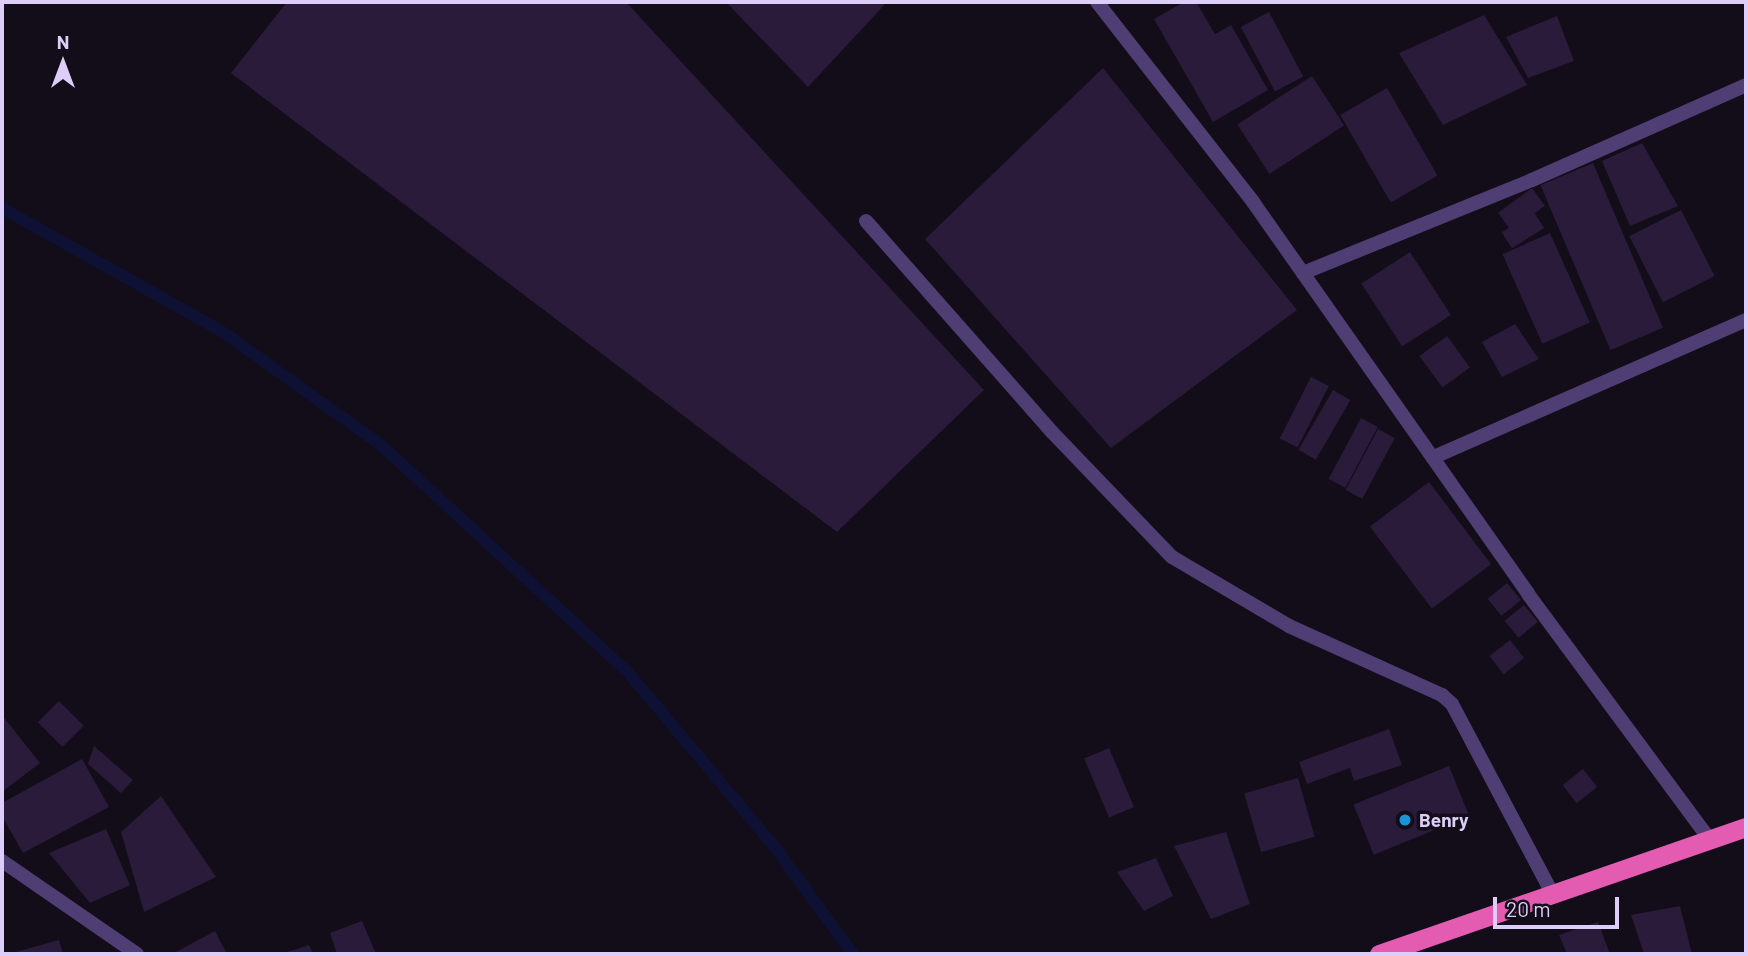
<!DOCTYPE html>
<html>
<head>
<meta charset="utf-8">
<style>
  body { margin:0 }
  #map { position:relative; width:1748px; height:956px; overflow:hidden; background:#130d1a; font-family:Barlow,sans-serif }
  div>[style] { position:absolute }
  .stream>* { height:12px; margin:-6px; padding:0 6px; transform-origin:6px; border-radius:6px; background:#0e1133 }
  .building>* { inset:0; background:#291b39; transform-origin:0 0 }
  .service>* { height:14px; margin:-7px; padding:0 7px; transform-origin:7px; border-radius:7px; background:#4e3e74 }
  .minor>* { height:14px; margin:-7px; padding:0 7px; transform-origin:7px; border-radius:7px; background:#4e3e74 }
  .trunk>* { height:19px; margin:-9.5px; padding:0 9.5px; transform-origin:9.5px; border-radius:9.5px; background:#e35cb1 }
  .dots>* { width:19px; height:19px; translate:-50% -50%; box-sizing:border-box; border:4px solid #130d1a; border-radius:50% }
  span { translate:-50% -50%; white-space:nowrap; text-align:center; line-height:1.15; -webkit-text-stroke:7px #130d1a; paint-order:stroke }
  .poi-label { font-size:19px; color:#ddcdf9; font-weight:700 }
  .left { translate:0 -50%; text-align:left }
  .frame { position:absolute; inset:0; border:4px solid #ddcdf9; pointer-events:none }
  .north { position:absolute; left:28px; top:28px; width:70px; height:70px; -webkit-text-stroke:5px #130d1a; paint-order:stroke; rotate:0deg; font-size:19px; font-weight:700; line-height:28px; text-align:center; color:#ddcdf9 }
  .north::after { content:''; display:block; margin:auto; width:24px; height:32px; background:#ddcdf9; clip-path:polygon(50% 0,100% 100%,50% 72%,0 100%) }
  .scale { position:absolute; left:1493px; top:897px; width:126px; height:32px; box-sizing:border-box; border:4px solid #ddcdf9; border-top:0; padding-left:9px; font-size:21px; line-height:24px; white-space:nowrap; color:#ddcdf9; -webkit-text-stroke:5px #130d1a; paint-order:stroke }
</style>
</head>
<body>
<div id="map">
  <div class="stream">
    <i style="left:2px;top:208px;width:253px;rotate:29.3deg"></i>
    <i style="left:223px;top:332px;width:194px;rotate:35.6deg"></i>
    <i style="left:381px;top:445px;width:334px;rotate:42.6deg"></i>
    <i style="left:627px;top:671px;width:229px;rotate:50deg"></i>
    <i style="left:774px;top:846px;width:134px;rotate:53.8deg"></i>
  </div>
  <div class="building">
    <i style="clip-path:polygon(287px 2px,626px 2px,984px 390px,837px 532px,231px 73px)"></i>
    <i style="clip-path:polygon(726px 2px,887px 2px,808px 87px)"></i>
    <i style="clip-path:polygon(1184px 2px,1196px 2px,1215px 34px,1231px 25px,1268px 90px,1213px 122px,1154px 19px)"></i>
    <i style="left:1269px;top:12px;width:73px;height:32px;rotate:62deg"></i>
    <i style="clip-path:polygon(1484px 15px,1527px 85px,1443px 125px,1399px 53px)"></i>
    <i style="clip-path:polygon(1557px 16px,1574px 61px,1528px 78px,1506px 37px)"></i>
    <i style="clip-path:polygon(1103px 68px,1297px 310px,1111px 448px,925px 239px)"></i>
    <i style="left:1312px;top:76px;width:59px;height:89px;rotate:57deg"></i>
    <i style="left:1387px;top:88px;width:101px;height:54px;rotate:60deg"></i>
    <i style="clip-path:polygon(1642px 143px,1678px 206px,1630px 226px,1602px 161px)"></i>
    <i style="left:1593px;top:163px;width:179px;height:57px;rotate:67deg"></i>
    <i style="left:1532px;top:188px;width:22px;height:42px;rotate:54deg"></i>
    <i style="left:1681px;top:210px;width:74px;height:58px;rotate:63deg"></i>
    <i style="left:1534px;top:212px;width:19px;height:38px;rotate:58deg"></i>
    <i style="left:1550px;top:233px;width:98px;height:52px;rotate:66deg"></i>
    <i style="left:1410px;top:252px;width:75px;height:58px;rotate:57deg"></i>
    <i style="clip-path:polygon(1515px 324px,1539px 359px,1502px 377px,1482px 342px)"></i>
    <i style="left:1447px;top:336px;width:39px;height:34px;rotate:54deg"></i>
    <i style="left:1311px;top:377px;width:20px;height:69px;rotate:27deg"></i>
    <i style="left:1333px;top:390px;width:20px;height:69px;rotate:30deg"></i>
    <i style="left:1361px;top:418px;width:19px;height:69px;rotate:28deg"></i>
    <i style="left:1378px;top:429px;width:19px;height:69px;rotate:28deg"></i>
    <i style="left:1429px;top:482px;width:103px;height:74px;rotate:53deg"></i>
    <i style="left:1507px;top:583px;width:22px;height:25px;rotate:51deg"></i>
    <i style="left:1524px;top:605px;width:22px;height:25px;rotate:51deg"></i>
    <i style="left:1510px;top:640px;width:23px;height:26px;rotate:52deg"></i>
    <i style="left:59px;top:701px;width:35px;height:30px;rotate:45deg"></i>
    <i style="clip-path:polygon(2px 715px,40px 763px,2px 792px)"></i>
    <i style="clip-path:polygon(1389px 729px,1402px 765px,1354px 781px,1350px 768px,1307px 784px,1299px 762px)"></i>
    <i style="clip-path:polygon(94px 746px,133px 780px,121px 793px,88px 764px)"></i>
    <i style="left:1109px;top:748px;width:64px;height:27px;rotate:67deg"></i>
    <i style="clip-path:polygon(82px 759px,109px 807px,23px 853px,2px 816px,2px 803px)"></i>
    <i style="left:1449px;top:766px;width:54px;height:103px;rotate:68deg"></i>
    <i style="left:1583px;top:769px;width:23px;height:26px;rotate:52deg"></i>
    <i style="left:1298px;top:778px;width:61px;height:56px;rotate:74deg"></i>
    <i style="clip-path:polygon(161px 796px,216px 877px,144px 912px,121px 832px)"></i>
    <i style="clip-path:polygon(106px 829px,130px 885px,90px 903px,49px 853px)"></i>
    <i style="clip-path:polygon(1226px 832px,1250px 904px,1211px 919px,1174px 846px)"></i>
    <i style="clip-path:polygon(1156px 858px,1173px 896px,1144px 911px,1117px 872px)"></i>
    <i style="clip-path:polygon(1680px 906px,1692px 954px,1644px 954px,1631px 915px)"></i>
    <i style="clip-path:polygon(362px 921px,376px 954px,337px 954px,330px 933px)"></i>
    <i style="clip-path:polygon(1598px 922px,1610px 954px,1567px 954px,1559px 935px)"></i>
    <i style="clip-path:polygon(215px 931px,227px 954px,172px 954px)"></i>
    <i style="clip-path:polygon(59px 940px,63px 954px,12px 954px,12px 953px)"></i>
    <i style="clip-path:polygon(309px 945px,313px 954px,281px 954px)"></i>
  </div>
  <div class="service">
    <i style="left:866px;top:221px;width:281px;rotate:48.6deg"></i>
    <i style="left:1052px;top:432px;width:173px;rotate:46.2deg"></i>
    <i style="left:1172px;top:557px;width:136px;rotate:30.5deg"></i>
    <i style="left:1289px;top:626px;width:168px;rotate:24.3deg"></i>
    <i style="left:1442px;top:695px;width:13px;rotate:42deg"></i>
    <i style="left:1452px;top:704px;width:214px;rotate:62.1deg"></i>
  </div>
  <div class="minor">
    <i style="left:1097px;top:2px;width:254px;rotate:52deg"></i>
    <i style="left:1253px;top:202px;width:479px;rotate:54.9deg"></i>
    <i style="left:1528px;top:594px;width:306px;rotate:53.5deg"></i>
    <i style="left:1303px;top:273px;width:247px;rotate:-22.1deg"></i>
    <i style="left:1532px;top:180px;width:234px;rotate:-23.9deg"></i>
    <i style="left:1434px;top:457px;width:341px;rotate:-23.7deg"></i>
    <i style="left:2px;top:861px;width:164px;rotate:34.6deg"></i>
  </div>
  <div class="trunk">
    <i style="left:1379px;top:954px;width:388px;rotate:-19.1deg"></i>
  </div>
  <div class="dots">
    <i style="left:1405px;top:820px;background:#1a93d7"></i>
  </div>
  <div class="poi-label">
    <span class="left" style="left:1419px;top:820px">Benry</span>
  </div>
  <div class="frame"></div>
  <div class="north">N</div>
  <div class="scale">20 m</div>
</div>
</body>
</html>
